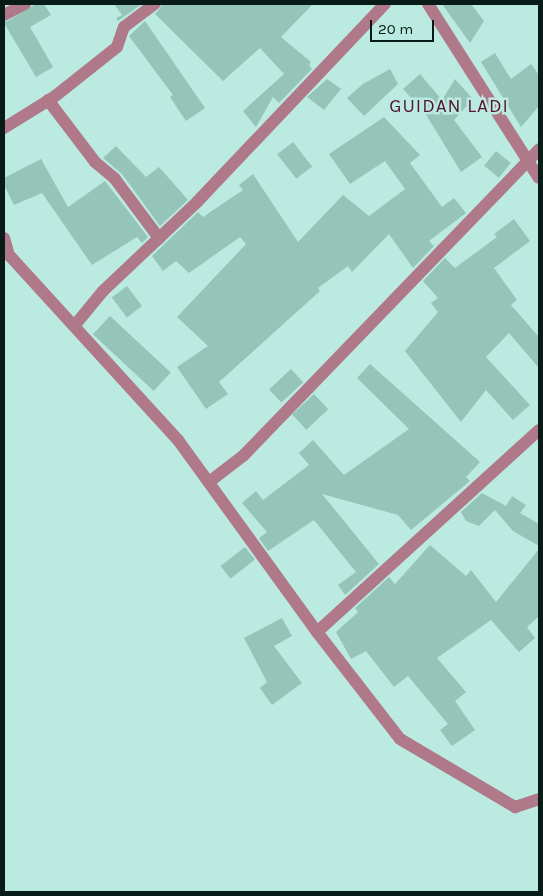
<!DOCTYPE html>
<html>
<head>
<meta charset="utf-8">
<style>
  body { margin:0 }
  #map { position:relative; width:543px; height:896px; overflow:hidden; background:#bbebe0; font-family:Karla,sans-serif }
  div>[style] { position:absolute }
  .building>* { inset:0; background:#95c4b9; transform-origin:0 0 }
  .street>* { height:12px; margin:-6px; padding:0 6px; transform-origin:6px; border-radius:6px; background:#b0798a }
  span { translate:-50% -50%; white-space:nowrap; text-align:center; line-height:1.15; -webkit-text-stroke:5px #bbebe0; paint-order:stroke }
  .quarter-label { font-size:19px; color:#561430; letter-spacing:1px }
  .frame { position:absolute; inset:0; border:5px solid #091b17; pointer-events:none }
  .scale { position:absolute; left:370px; top:20px; width:64px; height:22px; box-sizing:border-box; border:2px solid #091b17; border-top:0; padding-left:6px; font-size:15px; line-height:18px; white-space:nowrap; color:#091b17; -webkit-text-stroke:4px #bbebe0; paint-order:stroke }
</style>
</head>
<body>
<div id="map">
  <div class="building">
    <i style="clip-path:polygon(36px 4px,44px 4px,51px 15px,30px 27px,53px 67px,36px 77px,4px 23px)"></i>
    <i style="clip-path:polygon(114px 4px,142px 4px,118px 21px,116px 18px,122px 15px)"></i>
    <i style="clip-path:polygon(163px 4px,313px 4px,281px 37px,311px 62px,309px 65px,312px 69px,279px 103px,273px 97px,256px 127px,243px 111px,284px 74px,260px 48px,223px 81px,155px 14px)"></i>
    <i style="clip-path:polygon(442px 4px,471px 4px,484px 21px,470px 43px)"></i>
    <i style="clip-path:polygon(145px 21px,205px 108px,186px 121px,170px 97px,173px 95px,129px 36px)"></i>
    <i style="clip-path:polygon(495px 53px,511px 79px,531px 64px,539px 75px,539px 106px,521px 127px,481px 62px)"></i>
    <i style="clip-path:polygon(390px 69px,398px 84px,364px 116px,347px 98px,363px 84px)"></i>
    <i style="clip-path:polygon(420px 74px,442px 100px,455px 79px,473px 99px,454px 120px,482px 157px,461px 172px,425px 113px,403px 89px)"></i>
    <i style="clip-path:polygon(327px 79px,341px 89px,324px 110px,307px 97px)"></i>
    <i style="clip-path:polygon(384px 117px,420px 155px,410px 163px,442px 207px,454px 198px,466px 213px,429px 241px,434px 246px,413px 268px,389px 234px,352px 272px,348px 266px,318px 288px,320px 291px,219px 382px,228px 394px,206px 409px,177px 367px,208px 346px,177px 317px,246px 244px,240px 237px,189px 273px,176px 261px,163px 271px,152px 256px,198px 212px,203px 217px,243px 190px,239px 185px,253px 174px,298px 242px,343px 195px,369px 216px,405px 189px,385px 161px,350px 184px,329px 154px)"></i>
    <i style="left:293px;top:142px;width:31px;height:20px;rotate:52deg"></i>
    <i style="clip-path:polygon(116px 146px,146px 177px,159px 167px,188px 200px,160px 226px,122px 174px,103px 158px)"></i>
    <i style="left:496px;top:151px;width:19px;height:19px;rotate:39deg"></i>
    <i style="clip-path:polygon(41px 159px,68px 207px,105px 181px,148px 237px,142px 243px,137px 237px,92px 265px,42px 193px,14px 205px,4px 185px,4px 178px)"></i>
    <i style="clip-path:polygon(514px 219px,530px 241px,494px 268px,517px 300px,511px 305px,539px 337px,539px 368px,509px 333px,486px 357px,530px 405px,513px 420px,486px 390px,461px 422px,405px 351px,438px 312px,431px 303px,438px 298px,423px 281px,445px 258px,455px 268px,497px 237px,494px 234px)"></i>
    <i style="left:127px;top:286px;width:25px;height:19px;rotate:53deg"></i>
    <i style="left:110px;top:316px;width:83px;height:25px;rotate:43deg"></i>
    <i style="clip-path:polygon(370px 364px,480px 462px,466px 477px,470px 481px,411px 530px,398px 515px,322px 494px,379px 564px,345px 595px,338px 585px,356px 572px,314px 520px,268px 551px,259px 538px,267px 532px,242px 503px,256px 491px,263px 500px,309px 465px,299px 453px,313px 440px,344px 475px,409px 429px,357px 378px)"></i>
    <i style="left:291px;top:369px;width:18px;height:30px;rotate:47deg"></i>
    <i style="left:314px;top:394px;width:21px;height:30px;rotate:47deg"></i>
    <i style="clip-path:polygon(482px 493px,506px 506px,512px 496px,526px 505px,520px 513px,539px 524px,539px 546px,513px 531px,495px 510px,479px 526px,466px 521px,461px 512px)"></i>
    <i style="clip-path:polygon(430px 545px,466px 576px,471px 570px,496px 602px,539px 549px,539px 616px,527px 627px,535px 638px,519px 652px,491px 620px,437px 658px,466px 692px,455px 701px,475px 730px,452px 746px,440px 730px,448px 724px,408px 676px,394px 687px,366px 651px,351px 659px,336px 632px,358px 612px,355px 608px,389px 577px,395px 584px)"></i>
    <i style="left:245px;top:547px;width:16px;height:31px;rotate:52deg"></i>
    <i style="clip-path:polygon(282px 618px,292px 636px,274px 646px,302px 683px,272px 705px,260px 688px,267px 682px,244px 638px)"></i>
  </div>
  <div class="street">
    <i style="left:428px;top:4px;width:206px;rotate:57.5deg"></i>
    <i style="left:4px;top:15px;width:24px;rotate:-28deg"></i>
    <i style="left:48px;top:100px;width:78px;rotate:52.8deg"></i>
    <i style="left:95px;top:162px;width:26px;rotate:40deg"></i>
    <i style="left:115px;top:179px;width:74px;rotate:53.3deg"></i>
    <i style="left:4px;top:128px;width:59px;rotate:-31.8deg"></i>
    <i style="left:54px;top:97px;width:80px;rotate:-38.4deg"></i>
    <i style="left:117px;top:47px;width:21px;rotate:-71deg"></i>
    <i style="left:124px;top:27px;width:39px;rotate:-37deg"></i>
    <i style="left:4px;top:238px;width:18px;rotate:74deg"></i>
    <i style="left:9px;top:255px;width:251px;rotate:47.6deg"></i>
    <i style="left:178px;top:440px;width:237px;rotate:54.1deg"></i>
    <i style="left:317px;top:632px;width:135px;rotate:52.2deg"></i>
    <i style="left:400px;top:739px;width:134px;rotate:30.6deg"></i>
    <i style="left:515px;top:807px;width:25px;rotate:-18deg"></i>
    <i style="left:75px;top:325px;width:44px;rotate:-50.5deg"></i>
    <i style="left:103px;top:291px;width:129px;rotate:-43.4deg"></i>
    <i style="left:197px;top:202px;width:273px;rotate:-46.5deg"></i>
    <i style="left:209px;top:482px;width:44px;rotate:-37.6deg"></i>
    <i style="left:244px;top:455px;width:425px;rotate:-46deg"></i>
    <i style="left:317px;top:632px;width:300px;rotate:-42.3deg"></i>
  </div>
  <div class="quarter-label">
    <span style="left:449px;top:107px">GUIDAN LADI</span>
  </div>
  <div class="frame"></div>
  <div class="scale">20 m</div>
</div>
</body>
</html>
